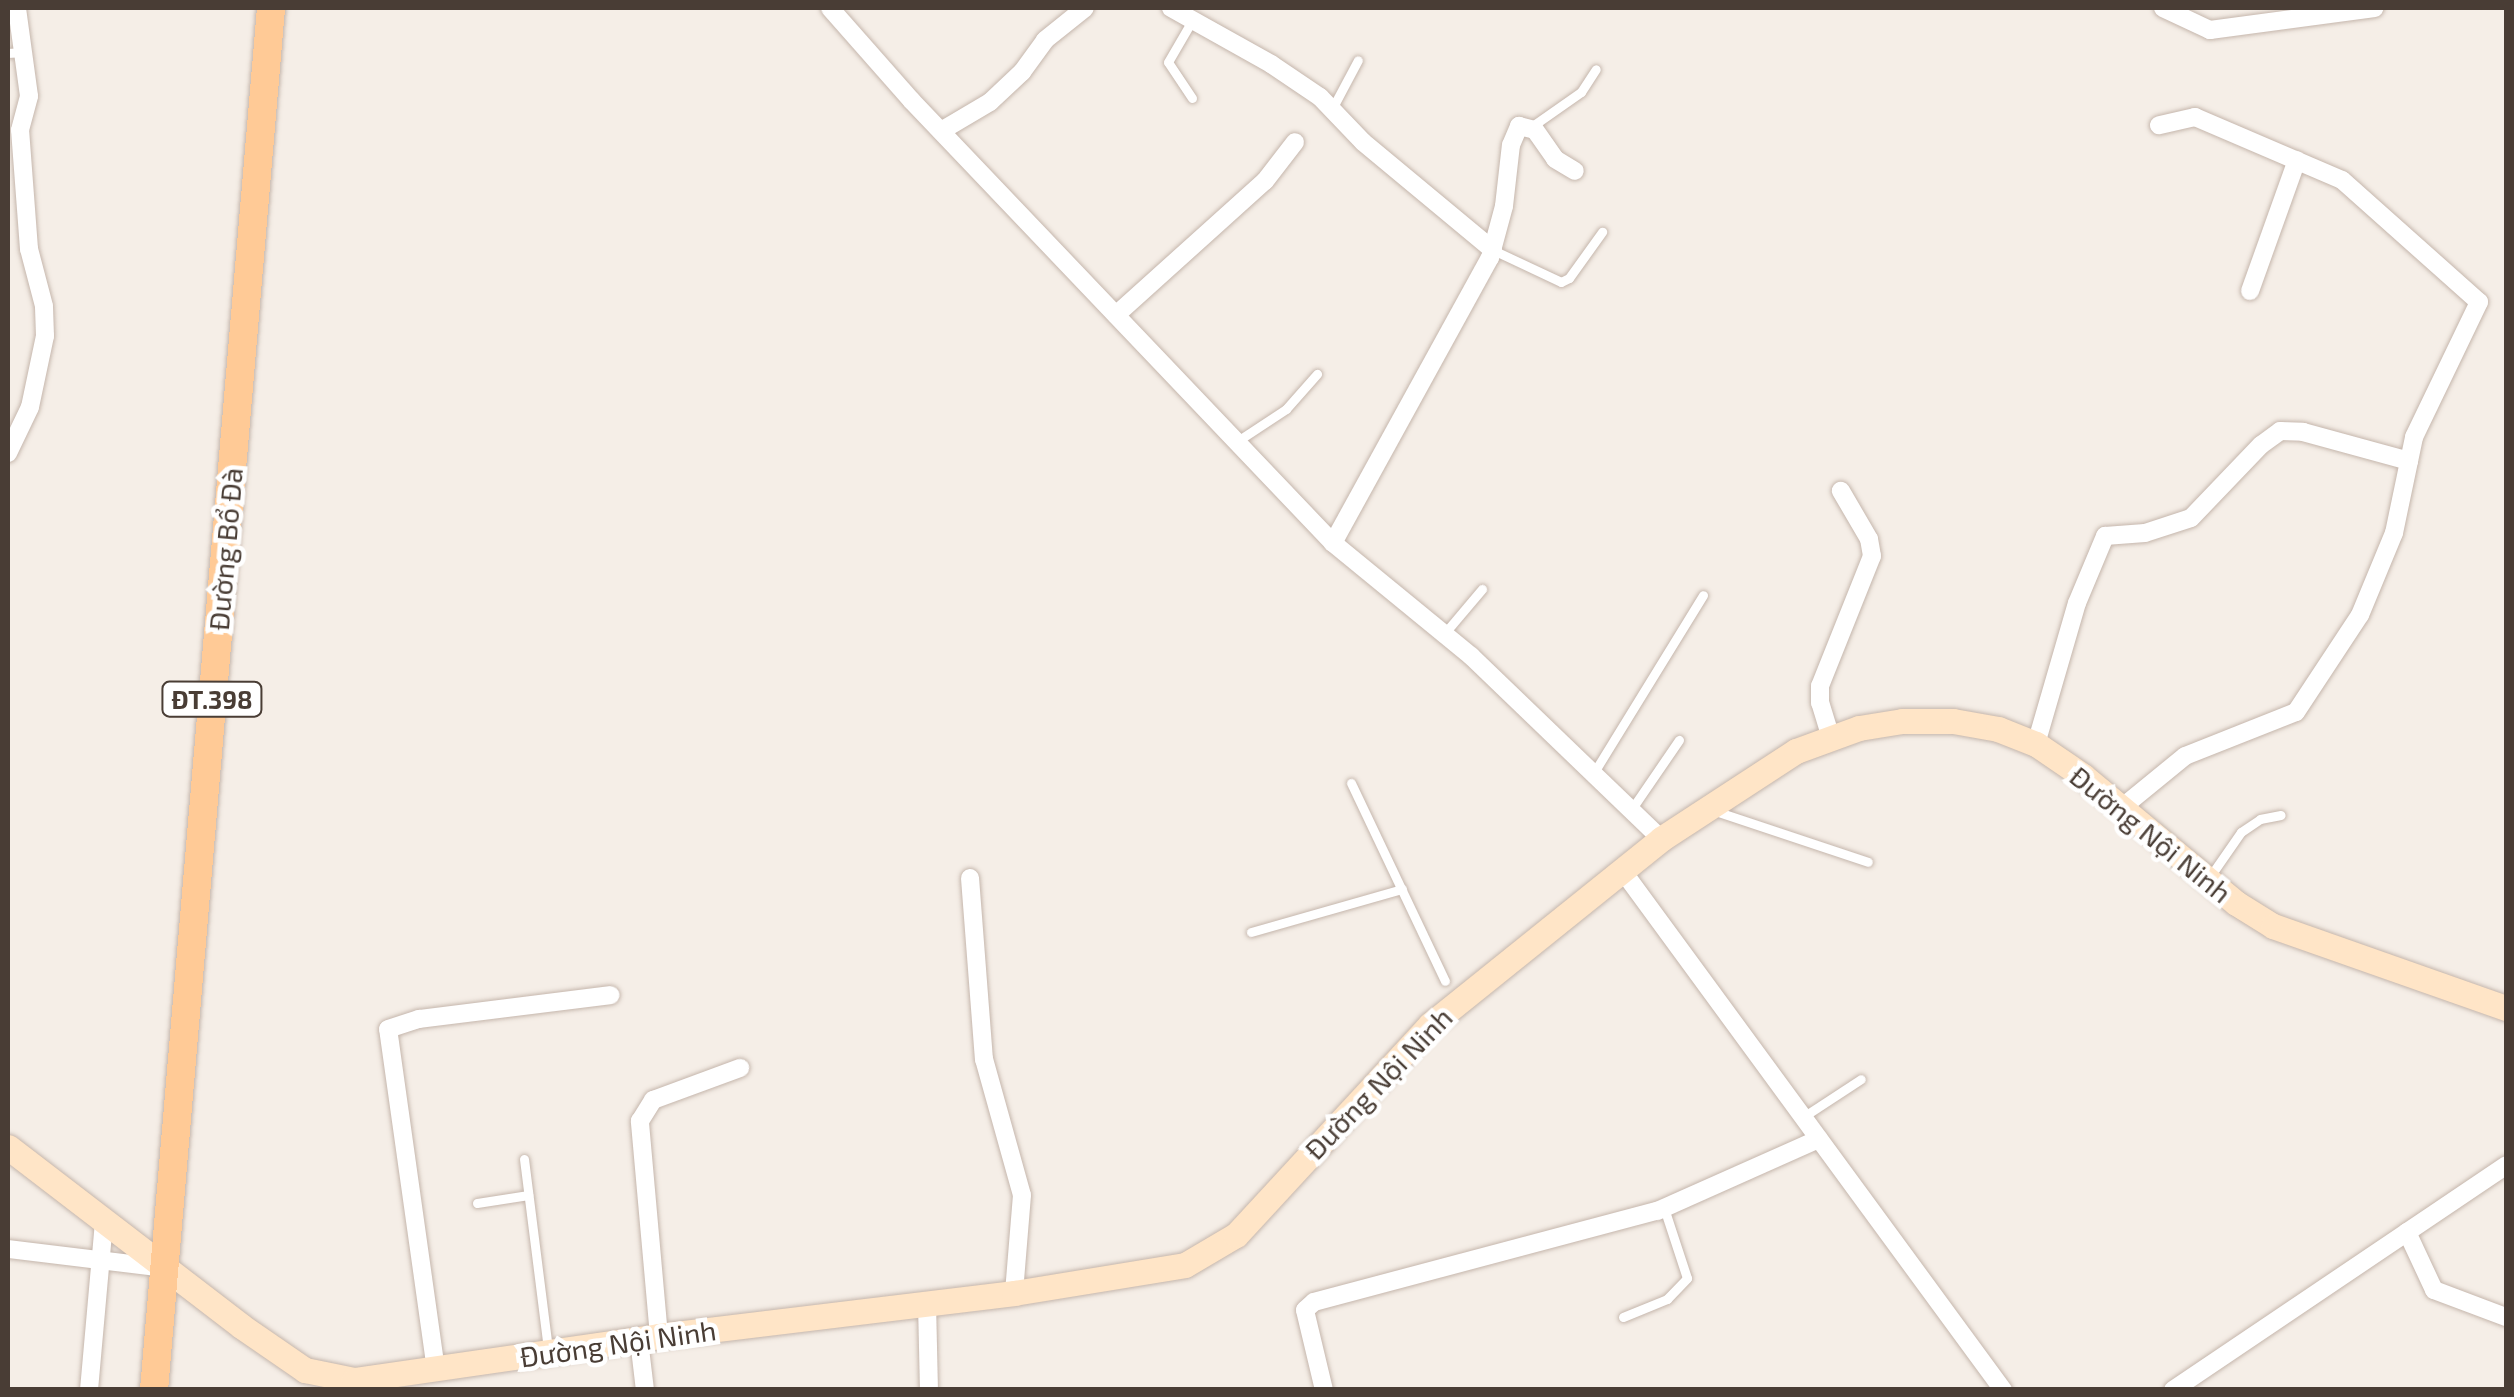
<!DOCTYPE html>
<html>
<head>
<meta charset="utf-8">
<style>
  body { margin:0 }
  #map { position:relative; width:2514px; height:1397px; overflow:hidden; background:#f5eee7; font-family:"Exo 2",sans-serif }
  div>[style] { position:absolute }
  .roads { filter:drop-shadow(0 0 2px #c5b6ac) drop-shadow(0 0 2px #c5b6ac) }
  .lane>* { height:9px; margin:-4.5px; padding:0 4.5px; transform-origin:4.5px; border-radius:4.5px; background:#fff }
  .street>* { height:18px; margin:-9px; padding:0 9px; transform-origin:9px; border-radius:9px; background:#fff }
  .secondary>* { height:25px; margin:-12.5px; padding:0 12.5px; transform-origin:12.5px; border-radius:12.5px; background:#ffe5c7 }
  .primary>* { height:28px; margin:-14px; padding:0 14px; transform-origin:14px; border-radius:14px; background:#ffca96 }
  span { translate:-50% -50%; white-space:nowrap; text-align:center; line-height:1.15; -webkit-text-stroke:9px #fff; paint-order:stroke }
  .shield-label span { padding:2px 8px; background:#fff; border:2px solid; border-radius:8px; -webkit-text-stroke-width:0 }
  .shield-label { font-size:25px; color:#493d35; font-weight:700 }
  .street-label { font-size:28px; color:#493d35 }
  .frame { position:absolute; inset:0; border:10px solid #493d35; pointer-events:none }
</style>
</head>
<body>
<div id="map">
  <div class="roads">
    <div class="lane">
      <i style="left:8px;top:53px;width:15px;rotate:-4deg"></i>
      <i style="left:1192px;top:98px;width:43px;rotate:-123.7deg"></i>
      <i style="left:1168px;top:62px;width:50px;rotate:-59.8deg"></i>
      <i style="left:1332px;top:109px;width:55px;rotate:-62deg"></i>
      <i style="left:1531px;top:127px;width:61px;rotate:-35deg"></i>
      <i style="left:1581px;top:92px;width:27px;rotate:-57deg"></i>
      <i style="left:1493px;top:250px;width:75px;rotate:25.2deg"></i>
      <i style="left:1561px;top:282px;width:9px;rotate:-27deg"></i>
      <i style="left:1569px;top:278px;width:57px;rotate:-54.3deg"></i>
      <i style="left:1236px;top:442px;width:60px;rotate:-33.4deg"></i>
      <i style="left:1286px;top:409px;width:47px;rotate:-48.5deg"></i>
      <i style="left:1444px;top:634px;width:59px;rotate:-49.8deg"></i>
      <i style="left:1593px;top:774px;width:210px;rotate:-58.4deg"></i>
      <i style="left:1351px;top:783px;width:219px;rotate:64.6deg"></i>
      <i style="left:1631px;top:810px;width:85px;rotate:-55.6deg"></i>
      <i style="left:1715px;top:811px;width:161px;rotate:18.4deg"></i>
      <i style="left:2209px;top:878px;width:56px;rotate:-55.2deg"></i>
      <i style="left:2241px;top:832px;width:23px;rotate:-34deg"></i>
      <i style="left:2260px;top:819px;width:21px;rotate:-11deg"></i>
      <i style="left:1251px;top:932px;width:157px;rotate:-15.9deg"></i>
      <i style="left:1803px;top:1117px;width:69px;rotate:-33.2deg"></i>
      <i style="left:524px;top:1159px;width:193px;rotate:82.8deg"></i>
      <i style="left:477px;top:1203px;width:52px;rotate:-8.9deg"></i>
      <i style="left:1623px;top:1317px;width:48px;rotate:-22.2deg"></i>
      <i style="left:1667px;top:1299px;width:29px;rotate:-46deg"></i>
      <i style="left:1687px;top:1278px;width:74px;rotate:-108.2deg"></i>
    </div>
    <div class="street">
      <i style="left:830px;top:8px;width:123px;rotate:48.6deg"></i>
      <i style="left:911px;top:100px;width:612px;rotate:46.39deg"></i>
      <i style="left:1333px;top:543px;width:178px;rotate:39.3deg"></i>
      <i style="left:1471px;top:656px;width:264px;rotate:43.9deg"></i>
      <i style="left:1171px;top:8px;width:115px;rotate:29.2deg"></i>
      <i style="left:1271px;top:64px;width:59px;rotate:34deg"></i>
      <i style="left:1320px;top:97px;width:62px;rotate:46.3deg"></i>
      <i style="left:1363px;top:142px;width:169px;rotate:39.7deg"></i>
      <i style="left:2163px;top:8px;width:52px;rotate:25.1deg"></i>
      <i style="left:2210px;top:30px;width:166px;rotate:-7.6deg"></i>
      <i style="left:941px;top:131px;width:57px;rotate:-30.6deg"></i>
      <i style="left:990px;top:102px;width:44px;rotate:-43.2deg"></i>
      <i style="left:1022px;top:72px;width:39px;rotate:-54deg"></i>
      <i style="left:1045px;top:40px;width:51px;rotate:-38.7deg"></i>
      <i style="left:2250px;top:291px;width:139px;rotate:-70.3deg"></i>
      <i style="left:1116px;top:315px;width:200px;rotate:-42deg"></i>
      <i style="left:1265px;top:181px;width:49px;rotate:-52.4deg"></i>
      <i style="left:8px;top:453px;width:51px;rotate:-64.4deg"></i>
      <i style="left:30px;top:407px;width:73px;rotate:-78.1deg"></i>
      <i style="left:45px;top:336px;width:30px;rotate:-92deg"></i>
      <i style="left:44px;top:306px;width:59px;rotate:-104.7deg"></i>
      <i style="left:29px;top:249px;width:119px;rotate:-94.3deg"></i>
      <i style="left:20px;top:130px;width:35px;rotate:-75deg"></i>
      <i style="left:29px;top:96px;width:89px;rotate:-97.8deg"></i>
      <i style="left:1333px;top:543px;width:325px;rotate:-61.2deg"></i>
      <i style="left:1490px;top:258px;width:54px;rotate:-74.9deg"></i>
      <i style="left:1504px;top:206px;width:61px;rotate:-83.5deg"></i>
      <i style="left:1511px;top:145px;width:21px;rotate:-67deg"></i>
      <i style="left:1519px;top:126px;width:16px;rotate:14deg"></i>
      <i style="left:1535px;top:130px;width:35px;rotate:55deg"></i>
      <i style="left:1555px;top:159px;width:23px;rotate:31deg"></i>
      <i style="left:1831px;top:738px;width:37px;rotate:-107deg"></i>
      <i style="left:1820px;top:703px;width:17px;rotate:-90deg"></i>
      <i style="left:1820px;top:686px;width:140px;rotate:-68.2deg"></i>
      <i style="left:1872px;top:556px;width:17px;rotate:-100deg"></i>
      <i style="left:1869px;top:539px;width:56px;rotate:-120.3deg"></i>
      <i style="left:2036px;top:744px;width:147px;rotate:-73.8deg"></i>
      <i style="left:2077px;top:603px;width:73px;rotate:-67.3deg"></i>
      <i style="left:2105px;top:536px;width:40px;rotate:-4.3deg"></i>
      <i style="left:2145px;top:533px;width:48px;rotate:-18.1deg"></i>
      <i style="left:2191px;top:518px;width:101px;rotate:-46.2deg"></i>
      <i style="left:2261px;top:445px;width:24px;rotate:-36deg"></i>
      <i style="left:2280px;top:431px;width:23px;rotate:2deg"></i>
      <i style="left:2303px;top:432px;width:110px;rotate:15.3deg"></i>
      <i style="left:2119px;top:810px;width:85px;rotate:-39.3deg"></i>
      <i style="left:2185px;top:756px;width:119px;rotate:-21.6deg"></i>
      <i style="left:2296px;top:712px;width:116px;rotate:-56.6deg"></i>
      <i style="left:2360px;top:615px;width:89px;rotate:-67.5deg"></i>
      <i style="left:2394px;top:533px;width:98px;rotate:-78.2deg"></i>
      <i style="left:2414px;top:437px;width:150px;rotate:-64.3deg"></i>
      <i style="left:2479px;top:302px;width:183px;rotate:-138.3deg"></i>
      <i style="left:2342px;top:180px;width:160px;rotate:-156.8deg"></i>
      <i style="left:2195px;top:117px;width:37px;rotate:167deg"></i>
      <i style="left:1622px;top:870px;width:645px;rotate:53.77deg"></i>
      <i style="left:970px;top:878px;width:182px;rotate:85.6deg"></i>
      <i style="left:984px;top:1059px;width:141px;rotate:74.4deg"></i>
      <i style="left:1022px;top:1195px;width:98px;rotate:94.7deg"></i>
      <i style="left:2407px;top:1232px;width:64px;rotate:65deg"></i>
      <i style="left:2434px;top:1290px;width:77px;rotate:20.6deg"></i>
      <i style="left:8px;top:1249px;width:158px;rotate:6.9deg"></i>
      <i style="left:927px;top:1303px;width:87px;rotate:88.7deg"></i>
      <i style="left:659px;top:1336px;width:216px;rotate:-95.1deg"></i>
      <i style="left:640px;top:1121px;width:25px;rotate:-58deg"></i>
      <i style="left:653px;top:1100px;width:93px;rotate:-20.2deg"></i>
      <i style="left:639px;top:1340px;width:50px;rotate:83.2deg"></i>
      <i style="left:436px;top:1370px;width:344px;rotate:-98deg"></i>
      <i style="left:388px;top:1029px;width:33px;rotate:-18deg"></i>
      <i style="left:419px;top:1019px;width:193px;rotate:-7.1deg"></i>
      <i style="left:89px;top:1390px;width:169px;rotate:-84.9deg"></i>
      <i style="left:1324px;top:1390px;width:82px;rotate:-103.4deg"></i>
      <i style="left:1305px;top:1310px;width:12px;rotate:-42deg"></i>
      <i style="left:1314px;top:1302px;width:355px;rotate:-14.9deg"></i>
      <i style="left:1657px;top:1211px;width:177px;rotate:-24deg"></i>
      <i style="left:2173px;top:1390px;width:402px;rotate:-34deg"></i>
    </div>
    <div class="secondary">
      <i style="left:8px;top:1147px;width:294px;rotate:37.5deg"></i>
      <i style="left:241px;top:1326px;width:78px;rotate:34.5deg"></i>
      <i style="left:305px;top:1370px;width:50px;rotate:11.5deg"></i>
      <i style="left:354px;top:1380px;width:308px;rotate:-8.2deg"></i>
      <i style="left:659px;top:1336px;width:358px;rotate:-6.9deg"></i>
      <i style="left:1014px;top:1293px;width:173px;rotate:-9.3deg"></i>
      <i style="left:1185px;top:1265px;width:59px;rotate:-30.5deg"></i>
      <i style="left:1236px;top:1235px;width:286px;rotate:-47.3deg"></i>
      <i style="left:1430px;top:1025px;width:297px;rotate:-38.8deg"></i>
      <i style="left:1661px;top:839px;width:161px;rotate:-33.1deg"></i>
      <i style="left:1796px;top:751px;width:67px;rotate:-20.1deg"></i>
      <i style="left:1859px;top:728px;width:44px;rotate:-9.2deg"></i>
      <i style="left:1902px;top:721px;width:51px"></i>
      <i style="left:1953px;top:721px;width:46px;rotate:10.1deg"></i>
      <i style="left:1998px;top:729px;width:41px;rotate:21.5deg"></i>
      <i style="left:2036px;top:744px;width:57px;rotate:34.2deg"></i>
      <i style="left:2083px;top:776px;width:199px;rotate:39.7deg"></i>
      <i style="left:2236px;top:903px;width:44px;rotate:31.9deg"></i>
      <i style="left:2273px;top:926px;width:247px;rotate:19.4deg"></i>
    </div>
    <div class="primary">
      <i style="left:154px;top:1390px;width:1387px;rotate:-85.16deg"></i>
    </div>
  </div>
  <div class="shield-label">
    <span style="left:212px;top:699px">ĐT.398</span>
  </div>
  <div class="street-label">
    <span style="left:225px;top:549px;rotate:-85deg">Đường Bổ Đà</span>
    <span style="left:2151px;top:834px;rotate:39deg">Đường Nội Ninh</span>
    <span style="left:1378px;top:1083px;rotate:-46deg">Đường Nội Ninh</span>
    <span style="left:618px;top:1343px;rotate:-8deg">Đường Nội Ninh</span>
  </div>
  <div class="frame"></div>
</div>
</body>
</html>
